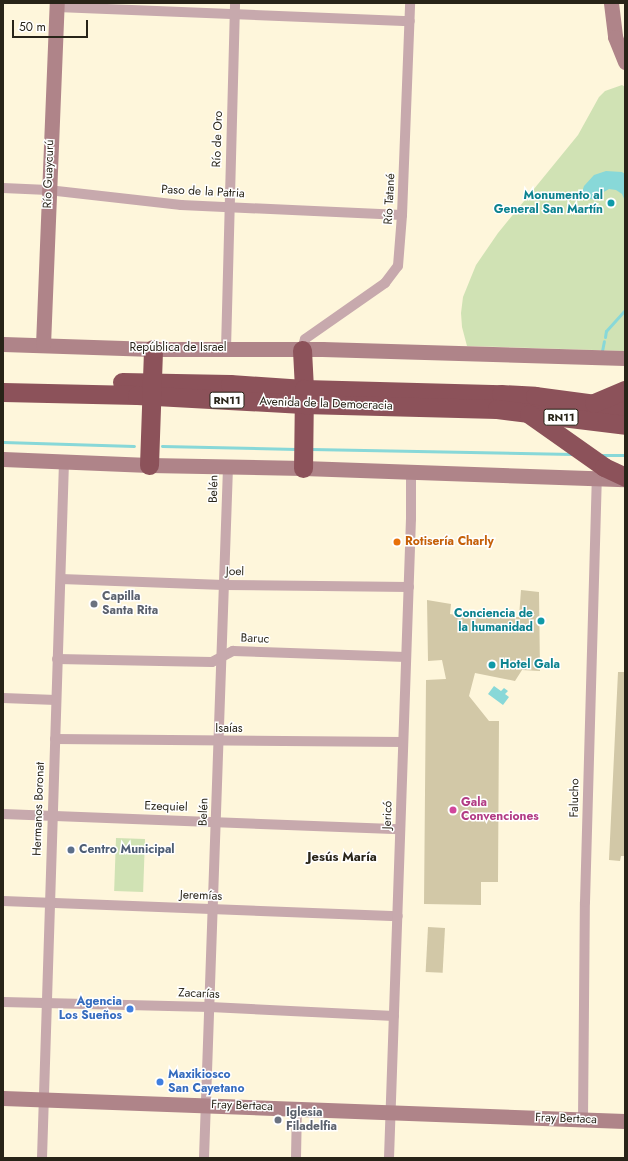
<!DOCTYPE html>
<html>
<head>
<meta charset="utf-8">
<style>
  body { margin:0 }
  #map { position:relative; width:628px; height:1161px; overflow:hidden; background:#fef6db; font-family:Jost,sans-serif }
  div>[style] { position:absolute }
  .green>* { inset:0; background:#d0e2b4; transform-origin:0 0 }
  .water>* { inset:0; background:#88d8d8 }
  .stream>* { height:3px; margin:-1.5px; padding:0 1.5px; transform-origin:1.5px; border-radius:1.5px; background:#88d8d8 }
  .building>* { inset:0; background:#d2c8a7; transform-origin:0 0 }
  .street>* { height:10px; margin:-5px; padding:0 5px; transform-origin:5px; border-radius:5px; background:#c7a9ad }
  .secondary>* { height:15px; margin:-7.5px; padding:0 7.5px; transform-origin:7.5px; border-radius:7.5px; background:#af8489 }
  .highway>* { height:19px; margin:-9.5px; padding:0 9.5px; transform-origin:9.5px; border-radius:9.5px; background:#8c525a }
  .dots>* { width:11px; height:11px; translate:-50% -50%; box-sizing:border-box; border:2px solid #fff; border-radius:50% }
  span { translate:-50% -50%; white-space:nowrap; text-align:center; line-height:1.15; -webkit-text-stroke:3px #fff; paint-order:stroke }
  .shield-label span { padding:1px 3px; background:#fff; border:1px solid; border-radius:3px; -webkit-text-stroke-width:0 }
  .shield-label { font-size:11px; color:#282418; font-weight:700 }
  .street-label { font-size:12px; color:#282418 }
  .culture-label { font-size:12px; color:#0d838f; font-weight:700 }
  .right { translate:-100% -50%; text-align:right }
  .left { translate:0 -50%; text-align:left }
  .food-label { font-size:12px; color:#c56008; font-weight:700 }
  .worship-label { font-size:12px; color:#5b616d; font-weight:700 }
  .hotel-label { font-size:12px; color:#b23c85; font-weight:700 }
  .service-label { font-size:12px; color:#4e5e75; font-weight:700 }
  .shop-label { font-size:12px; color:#366cbe; font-weight:700 }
  .neighbourhood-label { font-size:13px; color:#282418; font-weight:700 }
  .frame { position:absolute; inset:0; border:4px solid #282418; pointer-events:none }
  .scale { position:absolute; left:12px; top:20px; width:76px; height:18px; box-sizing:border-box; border:2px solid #282418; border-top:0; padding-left:5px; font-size:12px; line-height:14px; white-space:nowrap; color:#282418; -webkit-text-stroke:3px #fff; paint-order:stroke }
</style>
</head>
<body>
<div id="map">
  <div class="green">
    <i style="clip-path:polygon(622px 85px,625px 87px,625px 351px,467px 346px,462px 327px,461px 313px,463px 297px,476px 265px,498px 233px,578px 135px,599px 97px,605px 91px)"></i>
    <i style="left:116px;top:838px;width:29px;height:53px;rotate:2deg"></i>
  </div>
  <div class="water">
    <i style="clip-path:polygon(606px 171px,622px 172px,625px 174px,625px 201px,622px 194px,616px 190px,609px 189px,602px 193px,599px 200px,580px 198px,584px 186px,594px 175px)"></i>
    <i style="clip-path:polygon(494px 686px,501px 691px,504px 688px,508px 691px,505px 694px,509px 697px,503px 705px,488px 694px)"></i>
  </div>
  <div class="stream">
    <i style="left:605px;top:337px;width:6px;rotate:-81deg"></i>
    <i style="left:606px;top:331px;width:28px;rotate:-48deg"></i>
    <i style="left:602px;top:351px;width:10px;rotate:-79deg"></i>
    <i style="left:3px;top:442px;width:131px;rotate:1.7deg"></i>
    <i style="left:162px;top:446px;width:134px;rotate:1.3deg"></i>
    <i style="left:311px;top:449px;width:262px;rotate:1.1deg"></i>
    <i style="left:599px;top:455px;width:26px"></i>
  </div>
  <div class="building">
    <i style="clip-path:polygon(521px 590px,539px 592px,540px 671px,522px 670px,515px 681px,475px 673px,469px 696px,489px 721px,499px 721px,498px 882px,481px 882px,481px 905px,424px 904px,426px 680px,446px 679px,442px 660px,428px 661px,427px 600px,451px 604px,450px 614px,471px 618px,519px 617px)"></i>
    <i style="clip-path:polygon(618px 672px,625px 672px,625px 856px,621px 856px,620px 861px,609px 860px)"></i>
    <i style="left:428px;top:927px;width:17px;height:45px;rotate:3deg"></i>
  </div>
  <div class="street">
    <i style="left:57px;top:7px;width:353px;rotate:2.3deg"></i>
    <i style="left:3px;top:188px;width:45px;rotate:2.5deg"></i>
    <i style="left:48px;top:190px;width:134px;rotate:6.4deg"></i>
    <i style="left:181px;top:205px;width:221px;rotate:2.6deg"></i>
    <i style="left:226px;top:349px;width:346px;rotate:-88.5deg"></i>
    <i style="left:302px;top:350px;width:11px;rotate:-75deg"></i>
    <i style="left:305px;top:339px;width:98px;rotate:-35deg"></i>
    <i style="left:385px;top:283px;width:21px;rotate:-53deg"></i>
    <i style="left:398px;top:266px;width:51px;rotate:-85.5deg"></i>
    <i style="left:402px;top:215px;width:212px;rotate:-87.8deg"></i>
    <i style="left:61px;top:579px;width:163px;rotate:2.1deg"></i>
    <i style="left:224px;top:585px;width:185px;rotate:0.6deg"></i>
    <i style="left:57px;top:659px;width:155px;rotate:1.1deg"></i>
    <i style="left:212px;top:662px;width:24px;rotate:-28deg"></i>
    <i style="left:233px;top:651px;width:173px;rotate:2deg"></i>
    <i style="left:3px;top:698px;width:53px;rotate:2.2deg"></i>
    <i style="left:55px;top:739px;width:348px;rotate:0.5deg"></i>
    <i style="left:3px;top:814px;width:397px;rotate:2.2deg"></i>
    <i style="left:3px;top:901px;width:395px;rotate:2.2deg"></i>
    <i style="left:3px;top:1002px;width:207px;rotate:1.4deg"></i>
    <i style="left:210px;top:1007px;width:184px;rotate:2.8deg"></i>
    <i style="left:583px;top:1119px;width:217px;rotate:-89.5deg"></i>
    <i style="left:585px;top:902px;width:424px;rotate:-88.4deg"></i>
    <i style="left:42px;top:1158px;width:696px;rotate:-88.19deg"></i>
    <i style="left:204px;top:1158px;width:691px;rotate:-88.01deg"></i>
    <i style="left:296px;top:1158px;width:50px;rotate:-88.9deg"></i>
    <i style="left:389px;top:1158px;width:639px;rotate:-88.03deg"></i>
    <i style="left:411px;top:519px;width:47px;rotate:-90deg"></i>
  </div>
  <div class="secondary">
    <i style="left:611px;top:3px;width:34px;rotate:83deg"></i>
    <i style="left:615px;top:37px;width:27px;rotate:68deg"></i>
    <i style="left:3px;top:344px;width:150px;rotate:1.9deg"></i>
    <i style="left:153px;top:349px;width:169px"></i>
    <i style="left:322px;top:349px;width:303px;rotate:1.7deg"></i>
    <i style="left:43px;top:345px;width:342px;rotate:-87.7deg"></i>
    <i style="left:3px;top:459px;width:146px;rotate:2.4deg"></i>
    <i style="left:149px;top:465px;width:154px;rotate:1.1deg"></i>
    <i style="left:303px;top:468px;width:322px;rotate:2deg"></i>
    <i style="left:3px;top:1098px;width:622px;rotate:2.12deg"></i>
  </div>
  <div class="highway">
    <i style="left:302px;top:350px;width:39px;rotate:87deg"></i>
    <i style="left:304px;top:389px;width:79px;rotate:90.7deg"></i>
    <i style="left:122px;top:382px;width:108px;rotate:1.1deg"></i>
    <i style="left:230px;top:384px;width:74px;rotate:3.9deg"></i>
    <i style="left:304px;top:389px;width:197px;rotate:1.5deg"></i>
    <i style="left:501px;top:394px;width:34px;rotate:3deg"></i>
    <i style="left:535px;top:396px;width:91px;rotate:7.6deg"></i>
    <i style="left:3px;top:392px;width:134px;rotate:1.3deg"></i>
    <i style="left:137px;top:395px;width:166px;rotate:3.1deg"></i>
    <i style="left:303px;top:404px;width:194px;rotate:1.5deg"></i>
    <i style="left:497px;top:409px;width:129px;rotate:7.1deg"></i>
    <i style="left:594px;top:403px;width:34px;rotate:-23deg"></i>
    <i style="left:529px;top:414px;width:92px;rotate:35.2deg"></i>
    <i style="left:604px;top:467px;width:23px;rotate:25deg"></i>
    <i style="left:149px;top:465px;width:116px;rotate:-88deg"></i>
  </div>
  <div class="dots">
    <i style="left:611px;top:203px;background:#0f9aa8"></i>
    <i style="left:397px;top:542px;background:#e8710a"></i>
    <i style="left:94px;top:604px;background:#6b7280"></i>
    <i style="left:541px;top:621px;background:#0f9aa8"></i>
    <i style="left:492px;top:665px;background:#0f9aa8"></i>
    <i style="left:453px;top:810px;background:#d1479c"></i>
    <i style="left:71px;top:850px;background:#5c6f8a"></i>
    <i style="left:130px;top:1009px;background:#3f7fe0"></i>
    <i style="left:160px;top:1082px;background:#3f7fe0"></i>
    <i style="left:278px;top:1120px;background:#6b7280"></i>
  </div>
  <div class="shield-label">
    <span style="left:227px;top:400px">RN11</span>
    <span style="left:561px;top:417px">RN11</span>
  </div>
  <div class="street-label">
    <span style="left:218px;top:139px;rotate:-88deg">Río de Oro</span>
    <span style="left:49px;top:174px;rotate:-88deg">Río Guaycurú</span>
    <span style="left:203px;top:192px;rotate:3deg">Paso de la Patria</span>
    <span style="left:390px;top:199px;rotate:-87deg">Río Tatané</span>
    <span style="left:178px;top:348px">República de Israel</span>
    <span style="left:326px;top:404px;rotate:2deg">Avenida de la Democracia</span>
    <span style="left:214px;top:489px;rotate:-89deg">Belén</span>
    <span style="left:235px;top:572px;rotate:1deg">Joel</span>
    <span style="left:255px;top:639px;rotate:2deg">Baruc</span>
    <span style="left:229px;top:729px">Isaías</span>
    <span style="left:575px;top:798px;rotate:-89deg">Falucho</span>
    <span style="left:166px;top:807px;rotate:2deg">Ezequiel</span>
    <span style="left:39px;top:809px;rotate:-88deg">Hermanos Boronat</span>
    <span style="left:204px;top:812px;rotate:-88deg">Belén</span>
    <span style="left:388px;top:815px;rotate:-88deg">Jericó</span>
    <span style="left:201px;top:896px;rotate:2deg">Jeremías</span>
    <span style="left:199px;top:994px;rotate:2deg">Zacarías</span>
    <span style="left:242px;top:1106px;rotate:2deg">Fray Bertaca</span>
    <span style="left:566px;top:1119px;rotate:2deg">Fray Bertaca</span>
  </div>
  <div class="culture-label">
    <span class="right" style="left:603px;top:203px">Monumento al<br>General San Martín</span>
    <span class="right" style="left:533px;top:621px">Conciencia de<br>la humanidad</span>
    <span class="left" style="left:500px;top:665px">Hotel Gala</span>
  </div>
  <div class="food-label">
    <span class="left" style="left:405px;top:542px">Rotisería Charly</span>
  </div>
  <div class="worship-label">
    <span class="left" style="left:102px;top:604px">Capilla<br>Santa Rita</span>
    <span class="left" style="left:286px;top:1120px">Iglesia<br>Filadelfia</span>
  </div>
  <div class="hotel-label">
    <span class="left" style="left:461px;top:810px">Gala<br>Convenciones</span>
  </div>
  <div class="service-label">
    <span class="left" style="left:79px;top:850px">Centro Municipal</span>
  </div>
  <div class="shop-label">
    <span class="right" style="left:122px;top:1009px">Agencia<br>Los Sueños</span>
    <span class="left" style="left:168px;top:1082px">Maxikiosco<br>San Cayetano</span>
  </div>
  <div class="neighbourhood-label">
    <span style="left:342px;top:857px">Jesús María</span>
  </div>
  <div class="frame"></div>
  <div class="scale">50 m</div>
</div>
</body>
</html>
